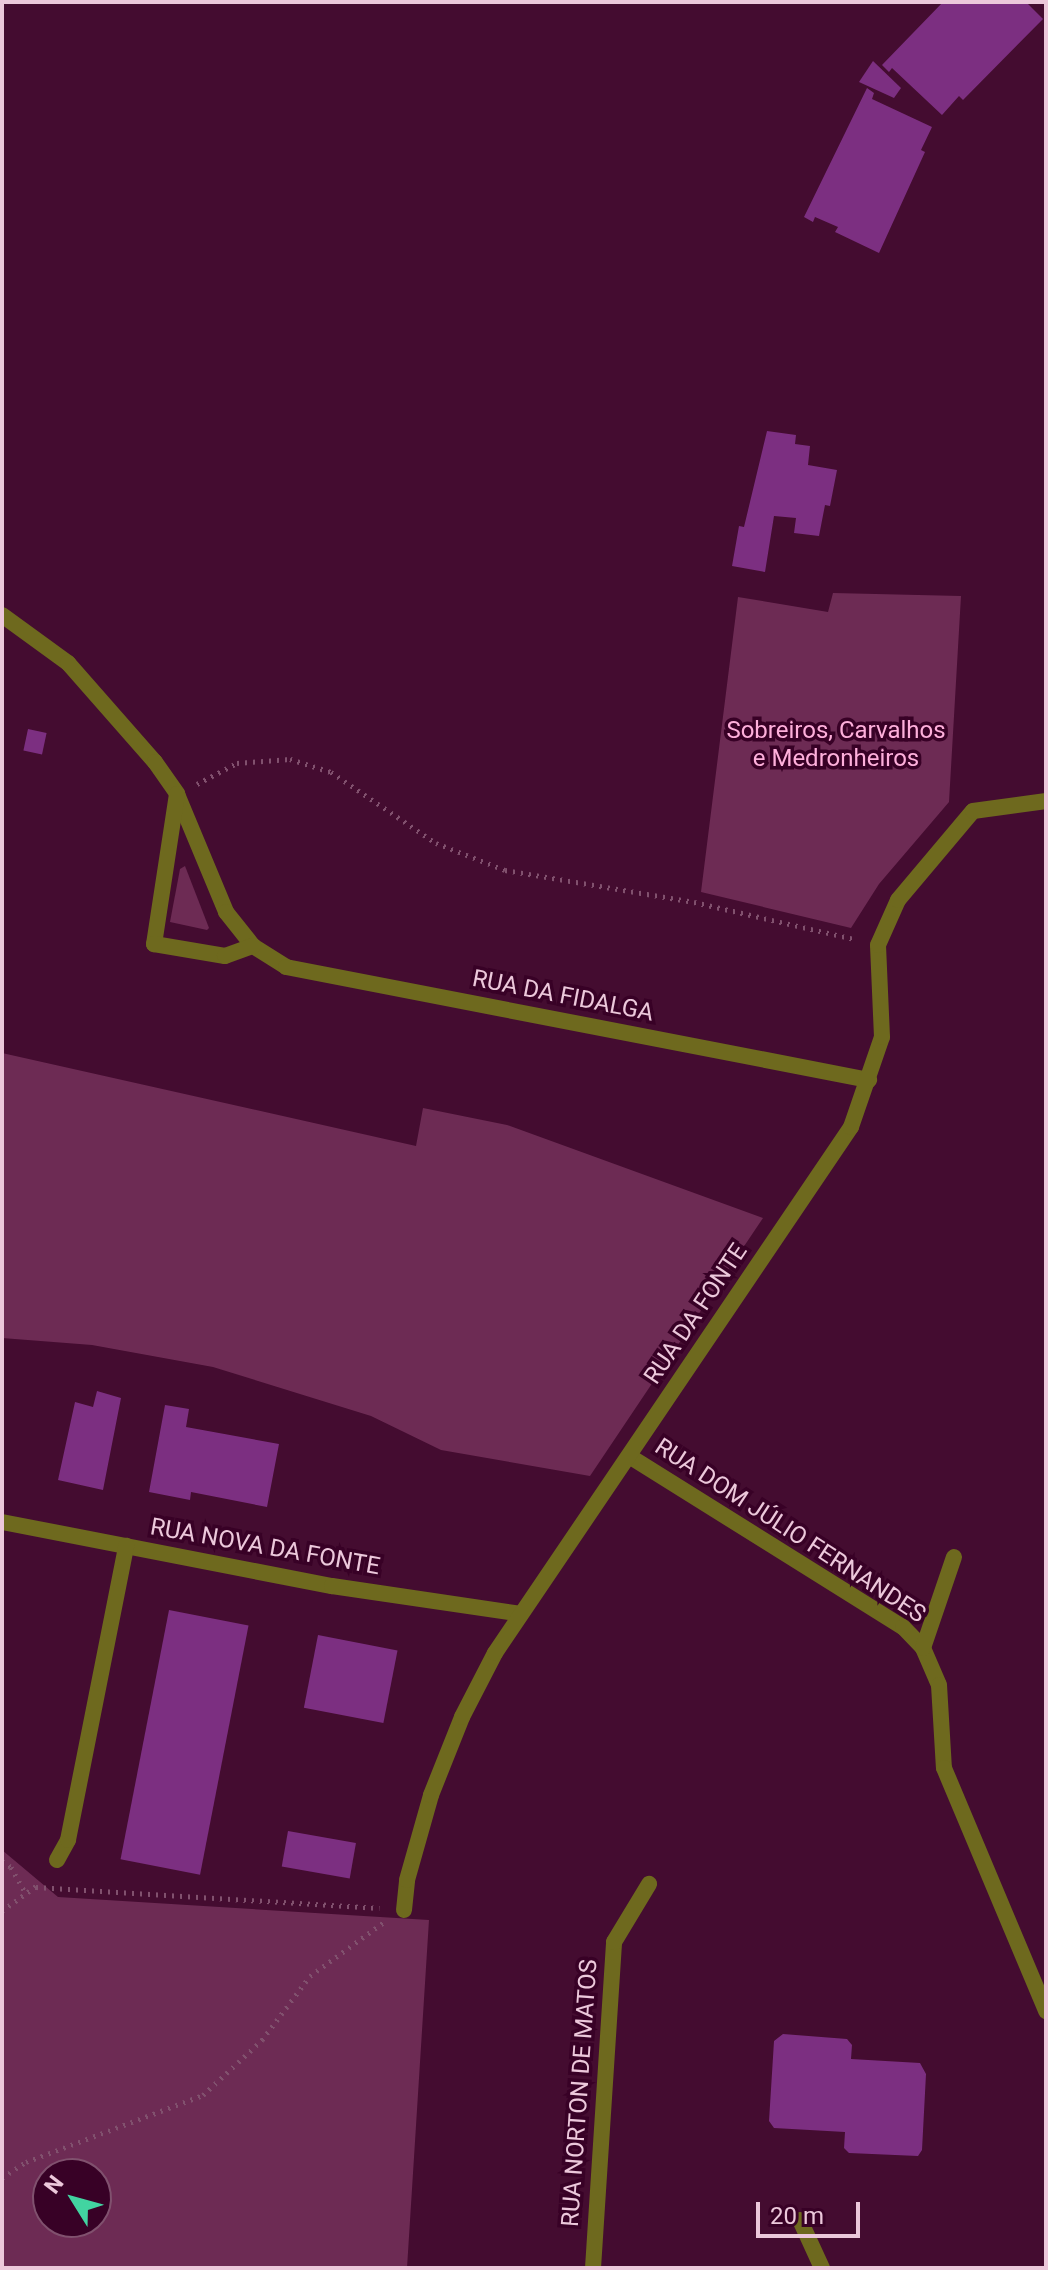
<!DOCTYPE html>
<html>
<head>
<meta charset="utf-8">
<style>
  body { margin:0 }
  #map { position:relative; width:1048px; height:2270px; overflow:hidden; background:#440c30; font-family:Roboto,sans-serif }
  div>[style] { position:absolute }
  .green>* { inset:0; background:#6d2b54 }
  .building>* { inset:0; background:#7c2f81; transform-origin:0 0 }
  .path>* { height:5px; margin-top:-2.5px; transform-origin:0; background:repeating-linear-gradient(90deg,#81516e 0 2px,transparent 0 8px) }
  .minor>* { height:16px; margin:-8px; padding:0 8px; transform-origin:8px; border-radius:8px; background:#6e691e }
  span { translate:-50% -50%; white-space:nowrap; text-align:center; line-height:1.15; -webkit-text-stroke:7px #380126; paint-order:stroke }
  .park-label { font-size:24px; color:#feafdb }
  .street-label { font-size:24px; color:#ecc8db }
  .frame { position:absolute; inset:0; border:4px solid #ecc8db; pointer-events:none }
  .north { position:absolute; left:32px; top:2158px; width:80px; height:80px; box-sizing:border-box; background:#380126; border:2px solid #80516e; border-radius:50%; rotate:307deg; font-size:22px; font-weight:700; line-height:32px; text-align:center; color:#ecc8db }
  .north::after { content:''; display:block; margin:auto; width:28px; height:36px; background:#42d4a1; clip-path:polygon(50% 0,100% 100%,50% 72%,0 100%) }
  .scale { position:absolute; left:756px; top:2202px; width:104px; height:36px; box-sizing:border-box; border:4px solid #ecc8db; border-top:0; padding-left:10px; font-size:24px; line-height:28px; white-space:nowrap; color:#ecc8db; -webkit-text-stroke:6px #380126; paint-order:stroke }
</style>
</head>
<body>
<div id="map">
  <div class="green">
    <i style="clip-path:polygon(833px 593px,961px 596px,949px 802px,879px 884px,851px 928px,701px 892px,738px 597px,828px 612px)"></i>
    <i style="clip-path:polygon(185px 866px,209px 928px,207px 930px,170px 922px,180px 869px)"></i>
    <i style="clip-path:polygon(2px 1053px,416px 1146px,423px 1108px,507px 1125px,763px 1218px,590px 1476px,441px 1450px,371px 1416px,213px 1367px,92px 1345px,2px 1338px)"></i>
    <i style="clip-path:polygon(evenodd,2px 1850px,58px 1897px,429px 1920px,407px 2268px,2px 2268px,2px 1850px,48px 2174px,96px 2174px,96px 2222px,48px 2222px,48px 2174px)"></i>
  </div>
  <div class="building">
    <i style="clip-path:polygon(943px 2px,1026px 2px,1043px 19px,963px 100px,959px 96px,942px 115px,892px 68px,889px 72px,882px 65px)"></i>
    <i style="clip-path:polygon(873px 61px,901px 88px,894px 98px,859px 82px)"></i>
    <i style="clip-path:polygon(867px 88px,874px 93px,872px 99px,932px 127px,921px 150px,925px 152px,879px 253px,835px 232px,838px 227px,815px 217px,813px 222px,804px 217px)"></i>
    <i style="clip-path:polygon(767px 431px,796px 435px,795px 444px,810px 446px,808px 465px,837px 470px,830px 506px,825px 505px,819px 536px,794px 533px,796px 518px,774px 516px,765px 572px,732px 566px,739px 526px,744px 527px)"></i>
    <i style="left:28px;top:729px;width:19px;height:22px;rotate:12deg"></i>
    <i style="clip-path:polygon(97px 1391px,121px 1398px,103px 1490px,58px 1480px,75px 1402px,93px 1407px)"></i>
    <i style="clip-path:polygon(165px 1405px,189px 1409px,186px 1427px,279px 1444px,267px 1507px,191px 1492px,190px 1500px,149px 1492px)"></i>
    <i style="left:169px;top:1610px;width:81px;height:254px;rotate:11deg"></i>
    <i style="left:318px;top:1635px;width:81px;height:74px;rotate:11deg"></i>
    <i style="left:288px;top:1831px;width:69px;height:36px;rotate:10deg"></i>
    <i style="clip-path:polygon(783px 2034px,847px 2039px,852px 2045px,851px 2059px,920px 2063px,926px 2074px,922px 2150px,918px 2156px,849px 2153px,844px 2148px,845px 2132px,774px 2128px,769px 2121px,774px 2041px)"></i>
  </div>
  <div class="path">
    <i style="left:197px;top:784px;width:45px;rotate:-27.7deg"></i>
    <i style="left:237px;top:763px;width:53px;rotate:-4.3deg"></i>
    <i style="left:290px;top:759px;width:43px;rotate:17.6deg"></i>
    <i style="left:331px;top:772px;width:127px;rotate:34.1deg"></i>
    <i style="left:436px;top:843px;width:74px;rotate:21.4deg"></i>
    <i style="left:505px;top:870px;width:192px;rotate:9.6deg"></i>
    <i style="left:694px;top:902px;width:164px;rotate:13deg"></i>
    <i style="left:2px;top:1861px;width:11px;rotate:34deg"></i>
    <i style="left:11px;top:1867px;width:31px;rotate:61deg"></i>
    <i style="left:36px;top:1887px;width:344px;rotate:3.5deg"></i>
    <i style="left:2px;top:1911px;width:42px;rotate:-36.3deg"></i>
    <i style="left:2px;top:2178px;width:29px;rotate:-34deg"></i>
    <i style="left:26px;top:2162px;width:189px;rotate:-20.7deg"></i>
    <i style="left:203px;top:2095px;width:81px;rotate:-43deg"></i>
    <i style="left:262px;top:2040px;width:80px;rotate:-53.1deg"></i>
    <i style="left:310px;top:1976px;width:92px;rotate:-36.1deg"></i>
  </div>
  <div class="minor">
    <i style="left:2px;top:615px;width:82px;rotate:36deg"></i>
    <i style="left:68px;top:663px;width:132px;rotate:48.7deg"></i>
    <i style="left:155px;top:762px;width:39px;rotate:55deg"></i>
    <i style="left:177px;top:794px;width:128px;rotate:67.4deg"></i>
    <i style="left:226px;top:912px;width:43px;rotate:51.5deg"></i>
    <i style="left:253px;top:946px;width:39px;rotate:32deg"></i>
    <i style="left:286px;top:967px;width:594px;rotate:10.97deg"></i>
    <i style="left:177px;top:794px;width:152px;rotate:98.7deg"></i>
    <i style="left:154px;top:944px;width:72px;rotate:9.6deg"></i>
    <i style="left:225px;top:956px;width:30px;rotate:-20deg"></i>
    <i style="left:629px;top:1456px;width:323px;rotate:32deg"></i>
    <i style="left:903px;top:1627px;width:29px;rotate:46deg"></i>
    <i style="left:923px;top:1648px;width:40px;rotate:66.6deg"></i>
    <i style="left:939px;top:1685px;width:83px;rotate:86.6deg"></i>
    <i style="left:944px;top:1768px;width:264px;rotate:67.2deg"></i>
    <i style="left:2px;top:1522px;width:336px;rotate:11deg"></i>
    <i style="left:332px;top:1586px;width:191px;rotate:8.4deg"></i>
    <i style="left:923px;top:1648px;width:96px;rotate:-71.2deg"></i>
    <i style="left:57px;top:1860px;width:23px;rotate:-61deg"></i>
    <i style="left:68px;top:1840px;width:300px;rotate:-78.8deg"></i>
    <i style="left:404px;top:1910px;width:30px;rotate:-84deg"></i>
    <i style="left:407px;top:1880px;width:88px;rotate:-74.2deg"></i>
    <i style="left:431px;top:1795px;width:84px;rotate:-68.3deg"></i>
    <i style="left:462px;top:1717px;width:72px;rotate:-62.7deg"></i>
    <i style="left:495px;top:1653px;width:635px;rotate:-55.91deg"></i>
    <i style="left:851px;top:1127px;width:95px;rotate:-71deg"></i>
    <i style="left:882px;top:1037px;width:92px;rotate:-92.5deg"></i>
    <i style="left:878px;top:945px;width:49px;rotate:-66deg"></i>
    <i style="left:898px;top:900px;width:116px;rotate:-49.9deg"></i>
    <i style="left:973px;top:811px;width:74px;rotate:-7.8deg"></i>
    <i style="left:800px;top:2220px;width:53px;rotate:65.4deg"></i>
    <i style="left:593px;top:2268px;width:327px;rotate:-86.3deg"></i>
    <i style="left:614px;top:1942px;width:68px;rotate:-58.9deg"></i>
  </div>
  <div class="park-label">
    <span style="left:836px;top:745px">Sobreiros, Carvalhos<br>e Medronheiros</span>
  </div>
  <div class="street-label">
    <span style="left:563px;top:996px;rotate:11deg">RUA DA FIDALGA</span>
    <span style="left:696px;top:1314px;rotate:-56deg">RUA DA FONTE</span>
    <span style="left:790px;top:1531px;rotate:33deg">RUA DOM JÚLIO FERNANDES</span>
    <span style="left:265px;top:1547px;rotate:10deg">RUA NOVA DA FONTE</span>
    <span style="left:580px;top:2093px;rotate:-86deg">RUA NORTON DE MATOS</span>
  </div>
  <div class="frame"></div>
  <div class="north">N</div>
  <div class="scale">20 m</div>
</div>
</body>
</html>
